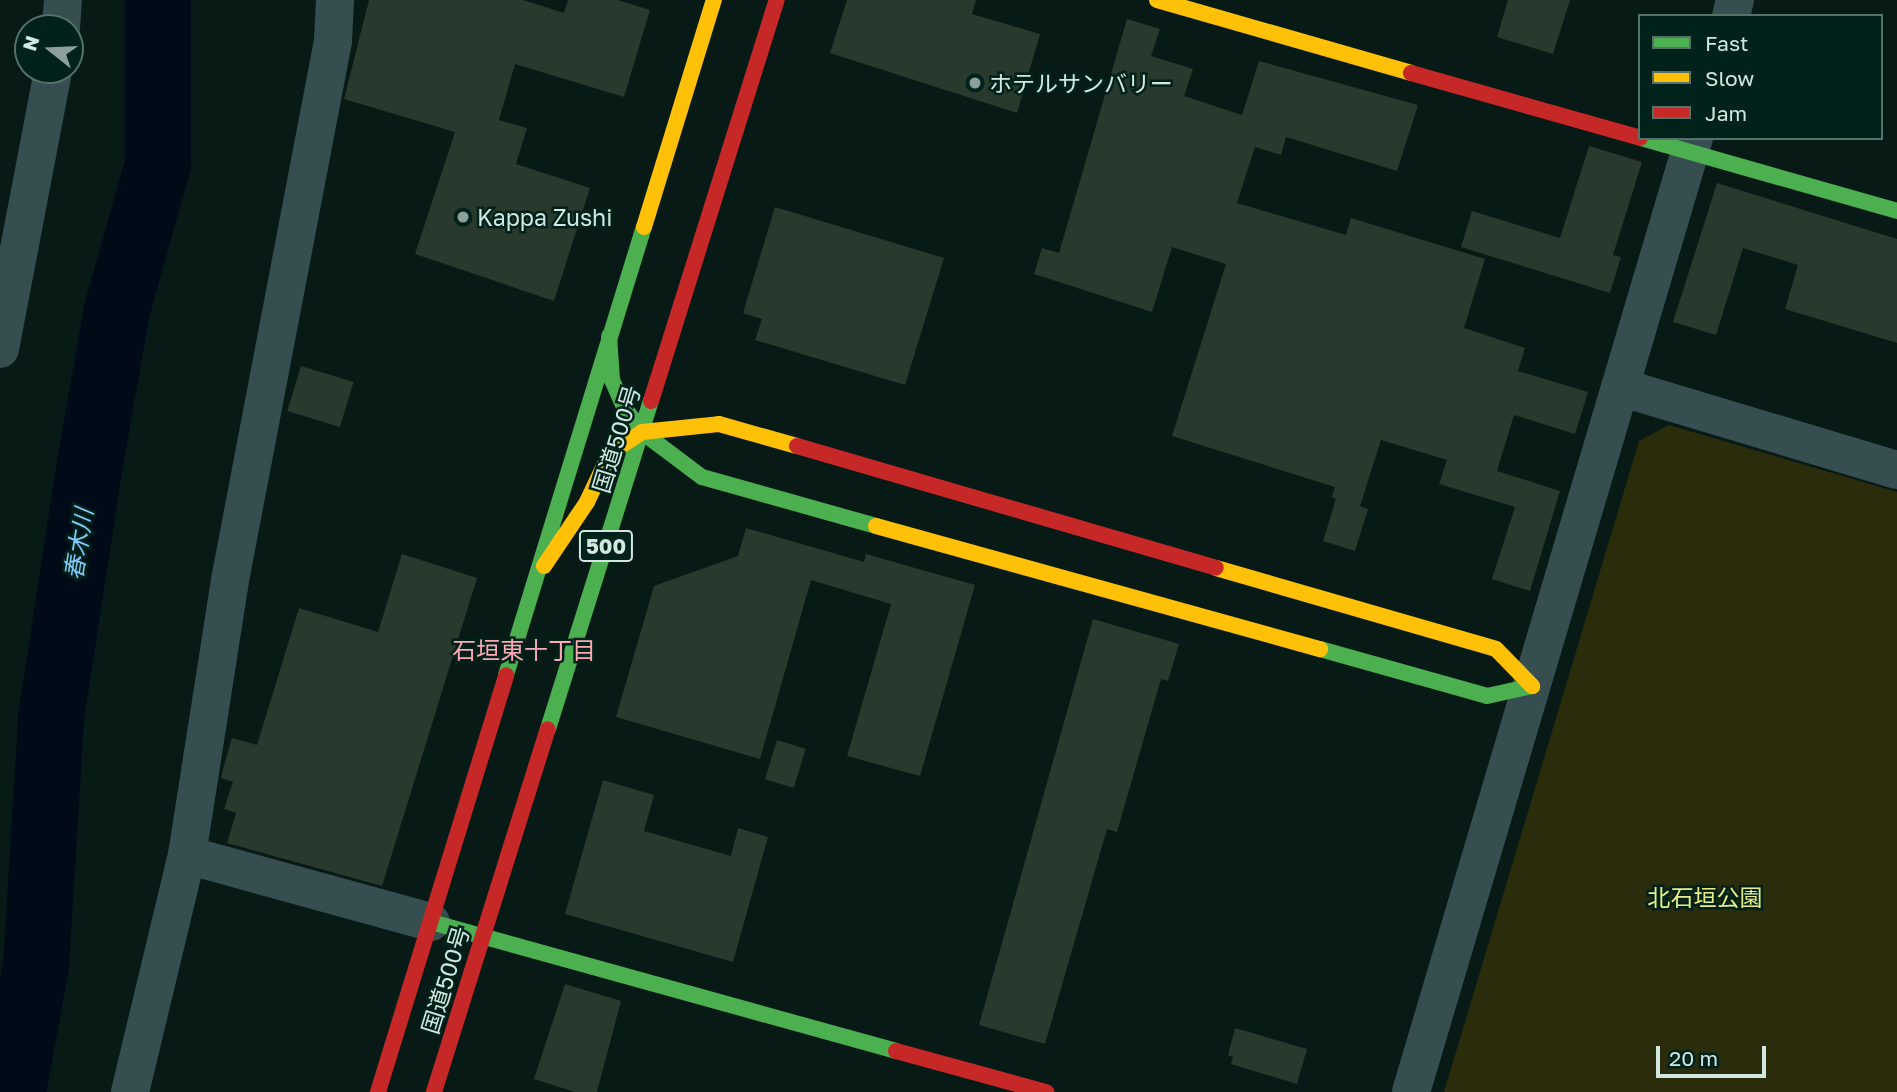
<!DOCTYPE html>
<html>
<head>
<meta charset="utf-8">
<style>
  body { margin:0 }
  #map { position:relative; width:1897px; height:1092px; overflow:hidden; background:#081a16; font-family:"Golos Text","Noto Sans JP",sans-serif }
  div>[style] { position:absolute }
  .green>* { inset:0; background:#2a2c0c }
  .river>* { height:66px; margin:-33px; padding:0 33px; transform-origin:33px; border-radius:33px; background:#010b17 }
  .building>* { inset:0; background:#28392d; transform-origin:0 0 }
  .street>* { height:38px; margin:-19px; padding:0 19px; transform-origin:19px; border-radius:19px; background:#364e50 }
  .fast>* { height:16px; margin:-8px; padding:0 8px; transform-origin:8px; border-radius:8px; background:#4caf50 }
  .slow>* { height:16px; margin:-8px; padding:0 8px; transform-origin:8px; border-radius:8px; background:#ffc107 }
  .jam>* { height:16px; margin:-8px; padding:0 8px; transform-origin:8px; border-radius:8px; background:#c62828 }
  .dots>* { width:19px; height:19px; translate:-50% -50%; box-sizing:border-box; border:4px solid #00221a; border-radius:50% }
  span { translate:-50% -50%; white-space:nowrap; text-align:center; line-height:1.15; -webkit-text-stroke:5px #00221a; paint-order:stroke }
  .shield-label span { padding:2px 5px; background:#00221a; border:2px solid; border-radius:5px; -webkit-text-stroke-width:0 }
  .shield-label { font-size:21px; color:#d3e7e1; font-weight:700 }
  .poi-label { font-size:23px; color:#d3e7e1 }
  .left { translate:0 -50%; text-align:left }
  .street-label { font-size:23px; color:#d3e7e1 }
  .park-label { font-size:23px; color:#eaec85 }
  .water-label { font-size:24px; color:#81c9fb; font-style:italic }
  .neighbourhood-label { font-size:24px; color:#fda8b3 }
  .legend { position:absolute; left:1638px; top:14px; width:245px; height:126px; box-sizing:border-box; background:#00221a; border:2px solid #54716a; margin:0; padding:9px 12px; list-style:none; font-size:21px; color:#d3e7e1 }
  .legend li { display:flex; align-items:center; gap:14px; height:35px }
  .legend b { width:35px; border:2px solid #54716a }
  .north { position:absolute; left:14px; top:14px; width:70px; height:70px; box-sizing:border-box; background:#00221a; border:2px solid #54716a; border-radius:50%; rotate:288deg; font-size:19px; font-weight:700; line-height:28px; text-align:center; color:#d3e7e1 }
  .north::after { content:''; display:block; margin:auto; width:24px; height:32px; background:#8c9f9a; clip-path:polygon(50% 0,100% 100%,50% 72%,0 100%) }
  .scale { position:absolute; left:1656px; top:1046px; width:110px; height:32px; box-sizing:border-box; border:4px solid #d3e7e1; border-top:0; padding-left:9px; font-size:21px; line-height:24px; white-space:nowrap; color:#d3e7e1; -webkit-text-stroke:5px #00221a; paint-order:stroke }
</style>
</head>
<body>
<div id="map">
  <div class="green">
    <i style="clip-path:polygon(1669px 425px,1897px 492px,1897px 1092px,1444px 1092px,1639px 441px)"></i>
  </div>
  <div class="river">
    <i style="left:13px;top:1092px;width:128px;rotate:-79.7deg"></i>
    <i style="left:36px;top:966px;width:248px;rotate:-86.5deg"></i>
    <i style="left:51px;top:718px;width:257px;rotate:-81.3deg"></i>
    <i style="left:90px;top:464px;width:156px;rotate:-80.1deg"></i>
    <i style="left:117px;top:310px;width:152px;rotate:-74.3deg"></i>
    <i style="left:158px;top:164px;width:164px;rotate:-90deg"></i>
  </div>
  <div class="building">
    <i style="clip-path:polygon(369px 0,523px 0,564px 13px,568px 0,618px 0,650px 10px,624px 97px,515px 64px,499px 120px,527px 128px,516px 164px,590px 188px,554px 301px,415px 254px,455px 132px,344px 99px)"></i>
    <i style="clip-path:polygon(847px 0,976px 0,972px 14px,1040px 34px,1017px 113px,830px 53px)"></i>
    <i style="clip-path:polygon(1508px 0,1570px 0,1553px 54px,1497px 37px)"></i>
    <i style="clip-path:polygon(1127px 19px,1160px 29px,1151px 56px,1193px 69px,1184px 96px,1242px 115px,1259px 61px,1418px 105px,1397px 171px,1286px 137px,1281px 155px,1255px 147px,1237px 203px,1346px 235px,1351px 218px,1485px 259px,1464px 328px,1525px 348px,1518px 371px,1588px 392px,1575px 434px,1514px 415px,1497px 471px,1560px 491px,1530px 591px,1492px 579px,1515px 507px,1439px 484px,1447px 460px,1381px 440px,1360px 506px,1368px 509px,1355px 551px,1323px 541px,1336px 499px,1332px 497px,1335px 487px,1172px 436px,1226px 264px,1172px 247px,1152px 312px,1034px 274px,1042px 248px,1059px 253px)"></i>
    <i style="clip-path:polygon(1589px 146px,1642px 162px,1613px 255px,1621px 257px,1610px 293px,1461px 247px,1472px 211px,1560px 238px)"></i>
    <i style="clip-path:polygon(1717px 183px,1897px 239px,1897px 343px,1785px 309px,1798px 265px,1743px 248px,1716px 335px,1673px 322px)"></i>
    <i style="clip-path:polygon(775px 207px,944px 258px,905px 385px,755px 340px,762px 319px,743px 313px)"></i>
    <i style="left:301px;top:366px;width:55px;height:47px;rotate:17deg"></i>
    <i style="clip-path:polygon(746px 528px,864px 562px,866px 554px,975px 585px,920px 776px,847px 756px,891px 604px,811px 580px,760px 759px,616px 717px,654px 586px,738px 556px)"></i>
    <i style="clip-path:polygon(402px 554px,477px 578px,382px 886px,227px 843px,236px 813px,224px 809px,233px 782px,221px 778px,223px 769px,232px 738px,257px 745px,299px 608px,378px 632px)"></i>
    <i style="clip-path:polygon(1093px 619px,1179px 644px,1168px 681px,1161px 679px,1117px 832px,1107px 829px,1045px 1044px,979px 1025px)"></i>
    <i style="left:777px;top:740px;width:30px;height:41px;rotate:17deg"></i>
    <i style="clip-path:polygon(603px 780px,654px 795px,644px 831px,731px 856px,738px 828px,768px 837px,733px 962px,565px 914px)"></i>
    <i style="clip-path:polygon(565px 984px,621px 1001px,597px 1092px,575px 1092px,534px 1079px)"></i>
    <i style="clip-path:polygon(1235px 1028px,1307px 1049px,1297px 1084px,1231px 1064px,1233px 1057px,1228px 1055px)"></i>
  </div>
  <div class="street">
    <i style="left:1731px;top:16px;width:16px;rotate:-76deg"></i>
    <i style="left:61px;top:28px;width:28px;rotate:-86deg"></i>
    <i style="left:0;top:349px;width:284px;rotate:-79.2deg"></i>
    <i style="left:1620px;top:387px;width:289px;rotate:16.7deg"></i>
    <i style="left:187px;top:855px;width:253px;rotate:15.4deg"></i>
    <i style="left:130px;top:1092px;width:244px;rotate:-76.5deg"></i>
    <i style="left:187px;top:855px;width:278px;rotate:-81.1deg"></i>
    <i style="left:230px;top:580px;width:549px;rotate:-79.18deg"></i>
    <i style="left:333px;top:41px;width:41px;rotate:-87.2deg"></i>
    <i style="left:1411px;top:1092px;width:995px;rotate:-73.48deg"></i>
  </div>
  <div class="fast">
    <i style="left:1641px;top:138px;width:266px;rotate:15.9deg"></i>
    <i style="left:609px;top:336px;width:44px;rotate:86.1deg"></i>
    <i style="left:612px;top:380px;width:30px;rotate:66deg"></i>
    <i style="left:624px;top:407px;width:31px;rotate:54deg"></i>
    <i style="left:642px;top:432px;width:75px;rotate:36.9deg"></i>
    <i style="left:702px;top:477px;width:181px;rotate:15.7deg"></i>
    <i style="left:1320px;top:649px;width:173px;rotate:15.7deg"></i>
    <i style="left:1487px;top:696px;width:46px;rotate:-12.5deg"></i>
    <i style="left:506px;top:675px;width:469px;rotate:-72.9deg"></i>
    <i style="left:548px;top:729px;width:344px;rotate:-72.6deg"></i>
    <i style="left:431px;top:922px;width:483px;rotate:15.5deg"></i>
  </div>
  <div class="slow">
    <i style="left:1157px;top:0;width:264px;rotate:16deg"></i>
    <i style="left:644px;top:227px;width:238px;rotate:-72.9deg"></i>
    <i style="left:876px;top:526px;width:461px;rotate:15.5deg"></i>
    <i style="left:544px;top:566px;width:77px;rotate:-56.1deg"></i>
    <i style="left:587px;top:502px;width:54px;rotate:-64.9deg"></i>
    <i style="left:610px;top:453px;width:38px;rotate:-33deg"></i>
    <i style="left:642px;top:432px;width:77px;rotate:-5.9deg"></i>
    <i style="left:719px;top:424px;width:81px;rotate:15.8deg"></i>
    <i style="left:1216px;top:568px;width:291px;rotate:16.1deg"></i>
    <i style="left:1496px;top:649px;width:52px;rotate:45.8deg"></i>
  </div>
  <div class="jam">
    <i style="left:1411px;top:73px;width:238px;rotate:15.8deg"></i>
    <i style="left:651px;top:401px;width:420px;rotate:-72.6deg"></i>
    <i style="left:797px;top:446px;width:436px;rotate:16.2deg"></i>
    <i style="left:896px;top:1051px;width:156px;rotate:15.3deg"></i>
    <i style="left:378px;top:1092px;width:436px;rotate:-72.9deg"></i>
    <i style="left:434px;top:1092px;width:380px;rotate:-72.6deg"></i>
  </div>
  <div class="dots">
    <i style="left:975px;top:83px;background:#8c9f9a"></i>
    <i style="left:463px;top:217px;background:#8c9f9a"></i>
  </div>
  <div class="shield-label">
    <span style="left:606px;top:546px">500</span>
  </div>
  <div class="poi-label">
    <span class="left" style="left:989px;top:83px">ホテルサンバリー</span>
    <span class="left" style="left:477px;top:217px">Kappa Zushi</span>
  </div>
  <div class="street-label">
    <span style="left:616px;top:439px;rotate:-73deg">国道500号</span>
    <span style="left:445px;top:980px;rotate:-73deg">国道500号</span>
  </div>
  <div class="park-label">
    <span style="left:1705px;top:897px">北石垣公園</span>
  </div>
  <div class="water-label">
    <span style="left:78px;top:544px;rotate:-81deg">春木川</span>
  </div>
  <div class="neighbourhood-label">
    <span style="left:524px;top:650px">石垣東十丁目</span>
  </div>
  <ul class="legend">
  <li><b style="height:9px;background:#4caf50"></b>Fast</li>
  <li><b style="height:9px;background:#ffc107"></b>Slow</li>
  <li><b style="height:9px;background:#c62828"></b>Jam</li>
  </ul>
  <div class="north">N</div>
  <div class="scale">20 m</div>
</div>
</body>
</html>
